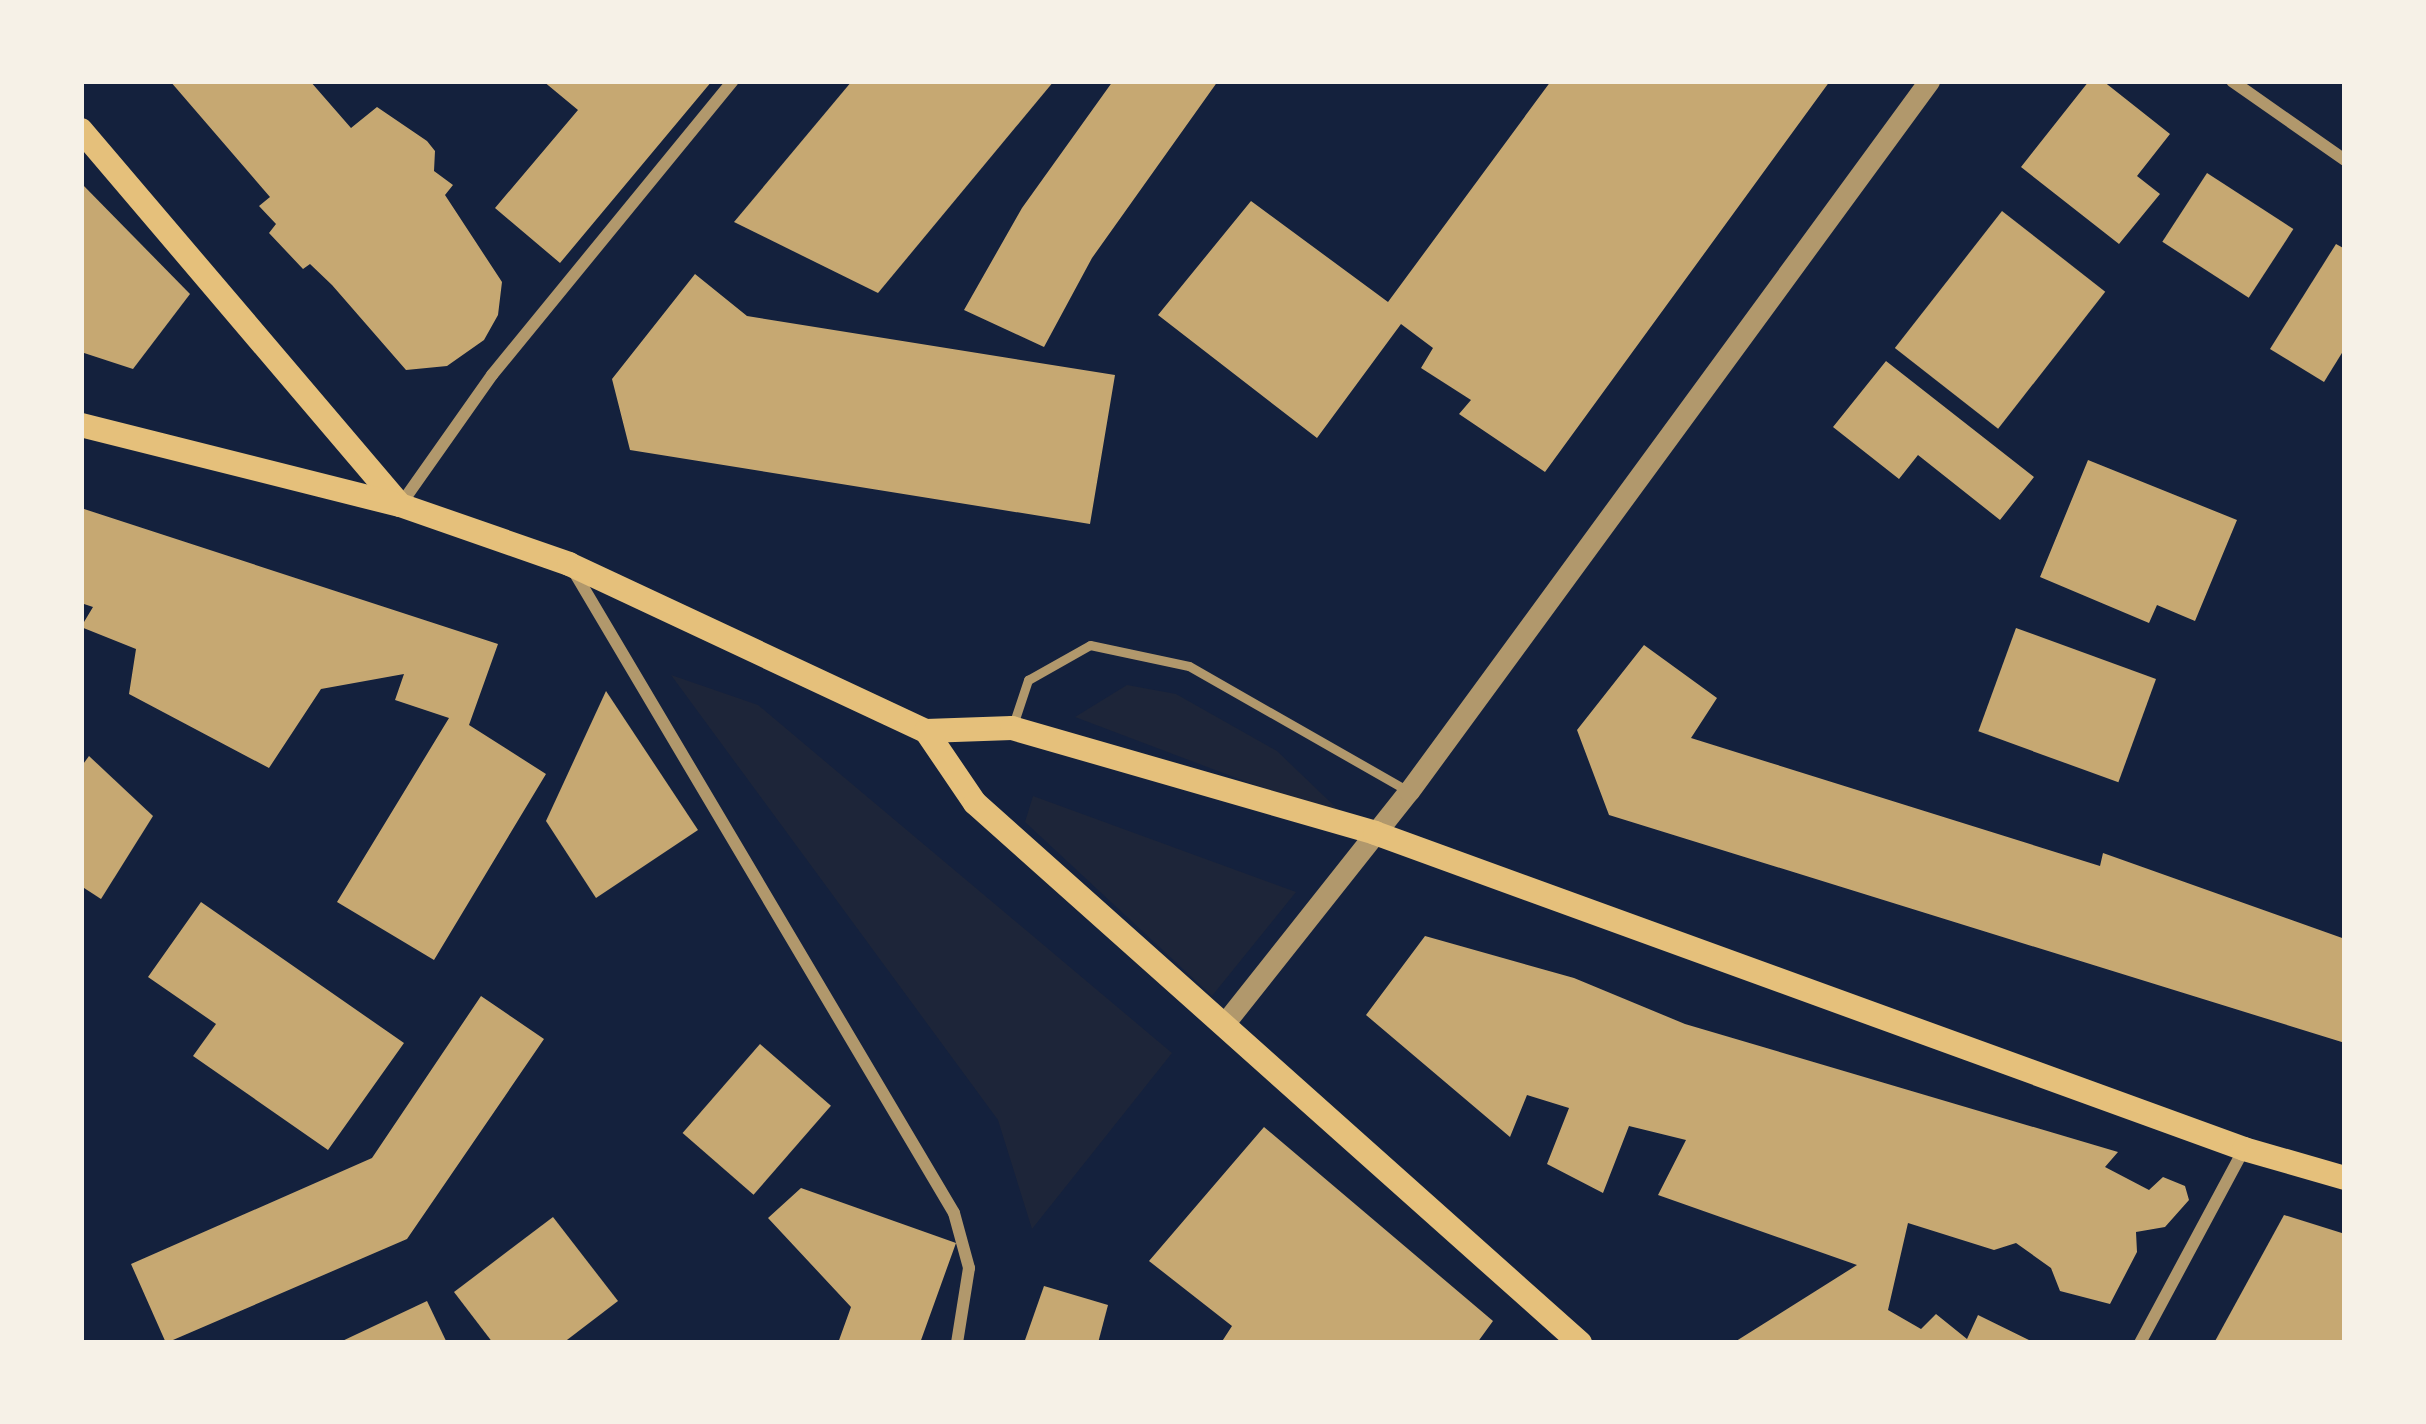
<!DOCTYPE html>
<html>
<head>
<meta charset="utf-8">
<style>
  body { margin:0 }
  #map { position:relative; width:2426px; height:1424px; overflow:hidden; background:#14213d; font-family:"Roboto Condensed",sans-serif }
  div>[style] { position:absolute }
  .green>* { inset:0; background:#1d2539 }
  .building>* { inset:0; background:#c6a872; transform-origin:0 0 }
  .service>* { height:9px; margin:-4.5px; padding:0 4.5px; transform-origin:4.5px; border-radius:4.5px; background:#b1986c }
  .minor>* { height:12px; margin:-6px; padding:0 6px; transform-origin:6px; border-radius:6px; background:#b1986c }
  .tertiary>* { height:21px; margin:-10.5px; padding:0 10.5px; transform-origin:10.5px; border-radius:10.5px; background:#b1986c }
  .secondary>* { height:24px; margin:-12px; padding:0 12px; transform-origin:12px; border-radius:12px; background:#e5c07b }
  span { translate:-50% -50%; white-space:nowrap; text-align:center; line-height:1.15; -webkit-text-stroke:9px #f6f1e7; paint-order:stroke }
  .frame { position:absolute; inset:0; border:84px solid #f6f1e7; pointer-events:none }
</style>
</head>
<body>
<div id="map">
  <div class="green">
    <i style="clip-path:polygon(671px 675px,758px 705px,1172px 1053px,1032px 1229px,998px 1120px)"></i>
    <i style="clip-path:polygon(1127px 685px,1176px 694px,1277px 751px,1350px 821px,1075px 717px)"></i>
    <i style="clip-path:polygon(1033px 796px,1296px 892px,1212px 996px,1025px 822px)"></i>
  </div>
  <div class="building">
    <i style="clip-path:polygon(170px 81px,310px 81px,351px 128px,377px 107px,427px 141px,435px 151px,434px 171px,453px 185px,445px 195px,502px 282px,498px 315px,484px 340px,447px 366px,406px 370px,332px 285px,310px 264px,303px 269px,269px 233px,276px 224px,259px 206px,270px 197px)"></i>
    <i style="clip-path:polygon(543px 81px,712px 81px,560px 263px,495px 208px,578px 110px)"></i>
    <i style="clip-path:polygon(852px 81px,1054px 81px,878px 293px,734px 222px)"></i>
    <i style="clip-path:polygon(1113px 81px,1218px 81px,1092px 258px,1044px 347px,964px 310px,1022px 208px)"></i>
    <i style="clip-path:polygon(1551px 81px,1830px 81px,1545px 472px,1459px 414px,1471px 400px,1421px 368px,1433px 348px,1401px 324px,1317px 438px,1158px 315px,1251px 201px,1388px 302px)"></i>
    <i style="clip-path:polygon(2089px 81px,2103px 81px,2170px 134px,2137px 176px,2160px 194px,2119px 244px,2021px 167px)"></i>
    <i style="left:2207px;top:173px;width:103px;height:82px;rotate:33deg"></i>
    <i style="clip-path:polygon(81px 183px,190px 294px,133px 369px,81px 352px)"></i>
    <i style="left:2002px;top:211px;width:131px;height:174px;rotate:38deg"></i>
    <i style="clip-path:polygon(2336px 244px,2345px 249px,2345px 348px,2324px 382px,2270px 349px)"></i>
    <i style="clip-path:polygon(695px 274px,747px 316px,1115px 375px,1090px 524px,630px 450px,612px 379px)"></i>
    <i style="clip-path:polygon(1886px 361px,2034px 477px,2000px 520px,1918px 455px,1899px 479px,1833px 427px)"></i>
    <i style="clip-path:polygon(2088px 460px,2237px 520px,2195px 621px,2157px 605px,2149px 623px,2040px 577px)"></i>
    <i style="clip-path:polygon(81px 508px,498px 644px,469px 725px,546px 774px,434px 960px,337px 902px,449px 718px,395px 700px,404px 674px,321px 689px,269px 768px,129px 694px,136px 649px,81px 627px,93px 607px,81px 603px)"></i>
    <i style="left:2016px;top:628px;width:149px;height:110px;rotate:20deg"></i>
    <i style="clip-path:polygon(1644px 645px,1717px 698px,1691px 738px,2100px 866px,2103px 853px,2345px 939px,2345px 1043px,1609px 815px,1577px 730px)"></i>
    <i style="clip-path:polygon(606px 691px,698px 830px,596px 898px,546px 821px)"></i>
    <i style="clip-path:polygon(89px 756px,153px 816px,101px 899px,81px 886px,81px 767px)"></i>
    <i style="clip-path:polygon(201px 902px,404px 1043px,328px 1150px,193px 1056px,216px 1024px,148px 977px)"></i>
    <i style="clip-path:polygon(1425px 936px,1574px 978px,1685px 1024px,2118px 1152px,2105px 1167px,2149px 1190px,2163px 1177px,2185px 1186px,2189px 1200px,2165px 1227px,2136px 1232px,2137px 1252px,2110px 1304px,2060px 1291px,2051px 1268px,2016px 1243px,1994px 1250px,1908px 1223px,1888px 1310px,1921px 1329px,1936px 1314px,1967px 1339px,1978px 1315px,2035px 1343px,1733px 1343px,1857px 1265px,1658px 1195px,1686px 1140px,1629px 1126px,1603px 1193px,1547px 1164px,1569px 1108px,1527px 1095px,1510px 1137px,1366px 1015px)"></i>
    <i style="clip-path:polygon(481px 996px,544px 1039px,407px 1239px,166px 1343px,131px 1264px,372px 1158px)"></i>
    <i style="left:760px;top:1044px;width:94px;height:118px;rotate:41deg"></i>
    <i style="clip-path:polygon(1264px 1127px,1493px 1321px,1477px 1343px,1221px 1343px,1232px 1326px,1149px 1261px)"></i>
    <i style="clip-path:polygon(801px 1188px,956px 1243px,920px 1343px,838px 1343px,851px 1307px,768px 1218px)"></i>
    <i style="clip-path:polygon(2284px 1215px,2345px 1234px,2345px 1342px,2214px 1343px)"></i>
    <i style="clip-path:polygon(553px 1217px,618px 1301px,563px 1343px,493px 1343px,454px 1292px)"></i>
    <i style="clip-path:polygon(1044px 1286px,1108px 1305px,1098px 1343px,1024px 1343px)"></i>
    <i style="clip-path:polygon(427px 1301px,447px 1343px,338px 1343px)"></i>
  </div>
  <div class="service">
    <i style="left:1012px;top:728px;width:51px;rotate:-71.6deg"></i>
    <i style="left:1028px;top:680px;width:71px;rotate:-29.4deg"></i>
    <i style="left:1090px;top:645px;width:101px;rotate:12deg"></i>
    <i style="left:1189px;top:666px;width:252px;rotate:29.7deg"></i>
  </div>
  <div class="minor">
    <i style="left:2232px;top:81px;width:138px;rotate:35deg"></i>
    <i style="left:401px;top:504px;width:158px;rotate:-54.8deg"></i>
    <i style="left:492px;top:375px;width:380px;rotate:-50.7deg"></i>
    <i style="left:573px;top:570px;width:747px;rotate:59.35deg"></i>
    <i style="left:954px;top:1213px;width:57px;rotate:74.7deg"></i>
    <i style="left:969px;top:1268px;width:76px;rotate:99.1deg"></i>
    <i style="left:2140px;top:1343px;width:220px;rotate:-61.8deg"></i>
  </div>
  <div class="tertiary">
    <i style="left:1224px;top:1024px;width:298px;rotate:-51.6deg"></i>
    <i style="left:1409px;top:791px;width:880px;rotate:-53.78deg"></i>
  </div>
  <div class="secondary">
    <i style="left:81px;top:130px;width:492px;rotate:49.6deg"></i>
    <i style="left:400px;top:505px;width:179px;rotate:19.2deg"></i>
    <i style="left:569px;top:564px;width:394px;rotate:25.1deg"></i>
    <i style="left:926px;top:731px;width:86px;rotate:-2deg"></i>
    <i style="left:1012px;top:728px;width:378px;rotate:16.1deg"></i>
    <i style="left:1375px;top:833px;width:925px;rotate:19.98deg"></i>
    <i style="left:2244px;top:1149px;width:105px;rotate:16deg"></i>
    <i style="left:81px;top:425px;width:328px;rotate:14.1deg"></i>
    <i style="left:926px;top:731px;width:87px;rotate:55.8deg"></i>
    <i style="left:975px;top:803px;width:811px;rotate:41.75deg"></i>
  </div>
  <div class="frame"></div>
</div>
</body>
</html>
